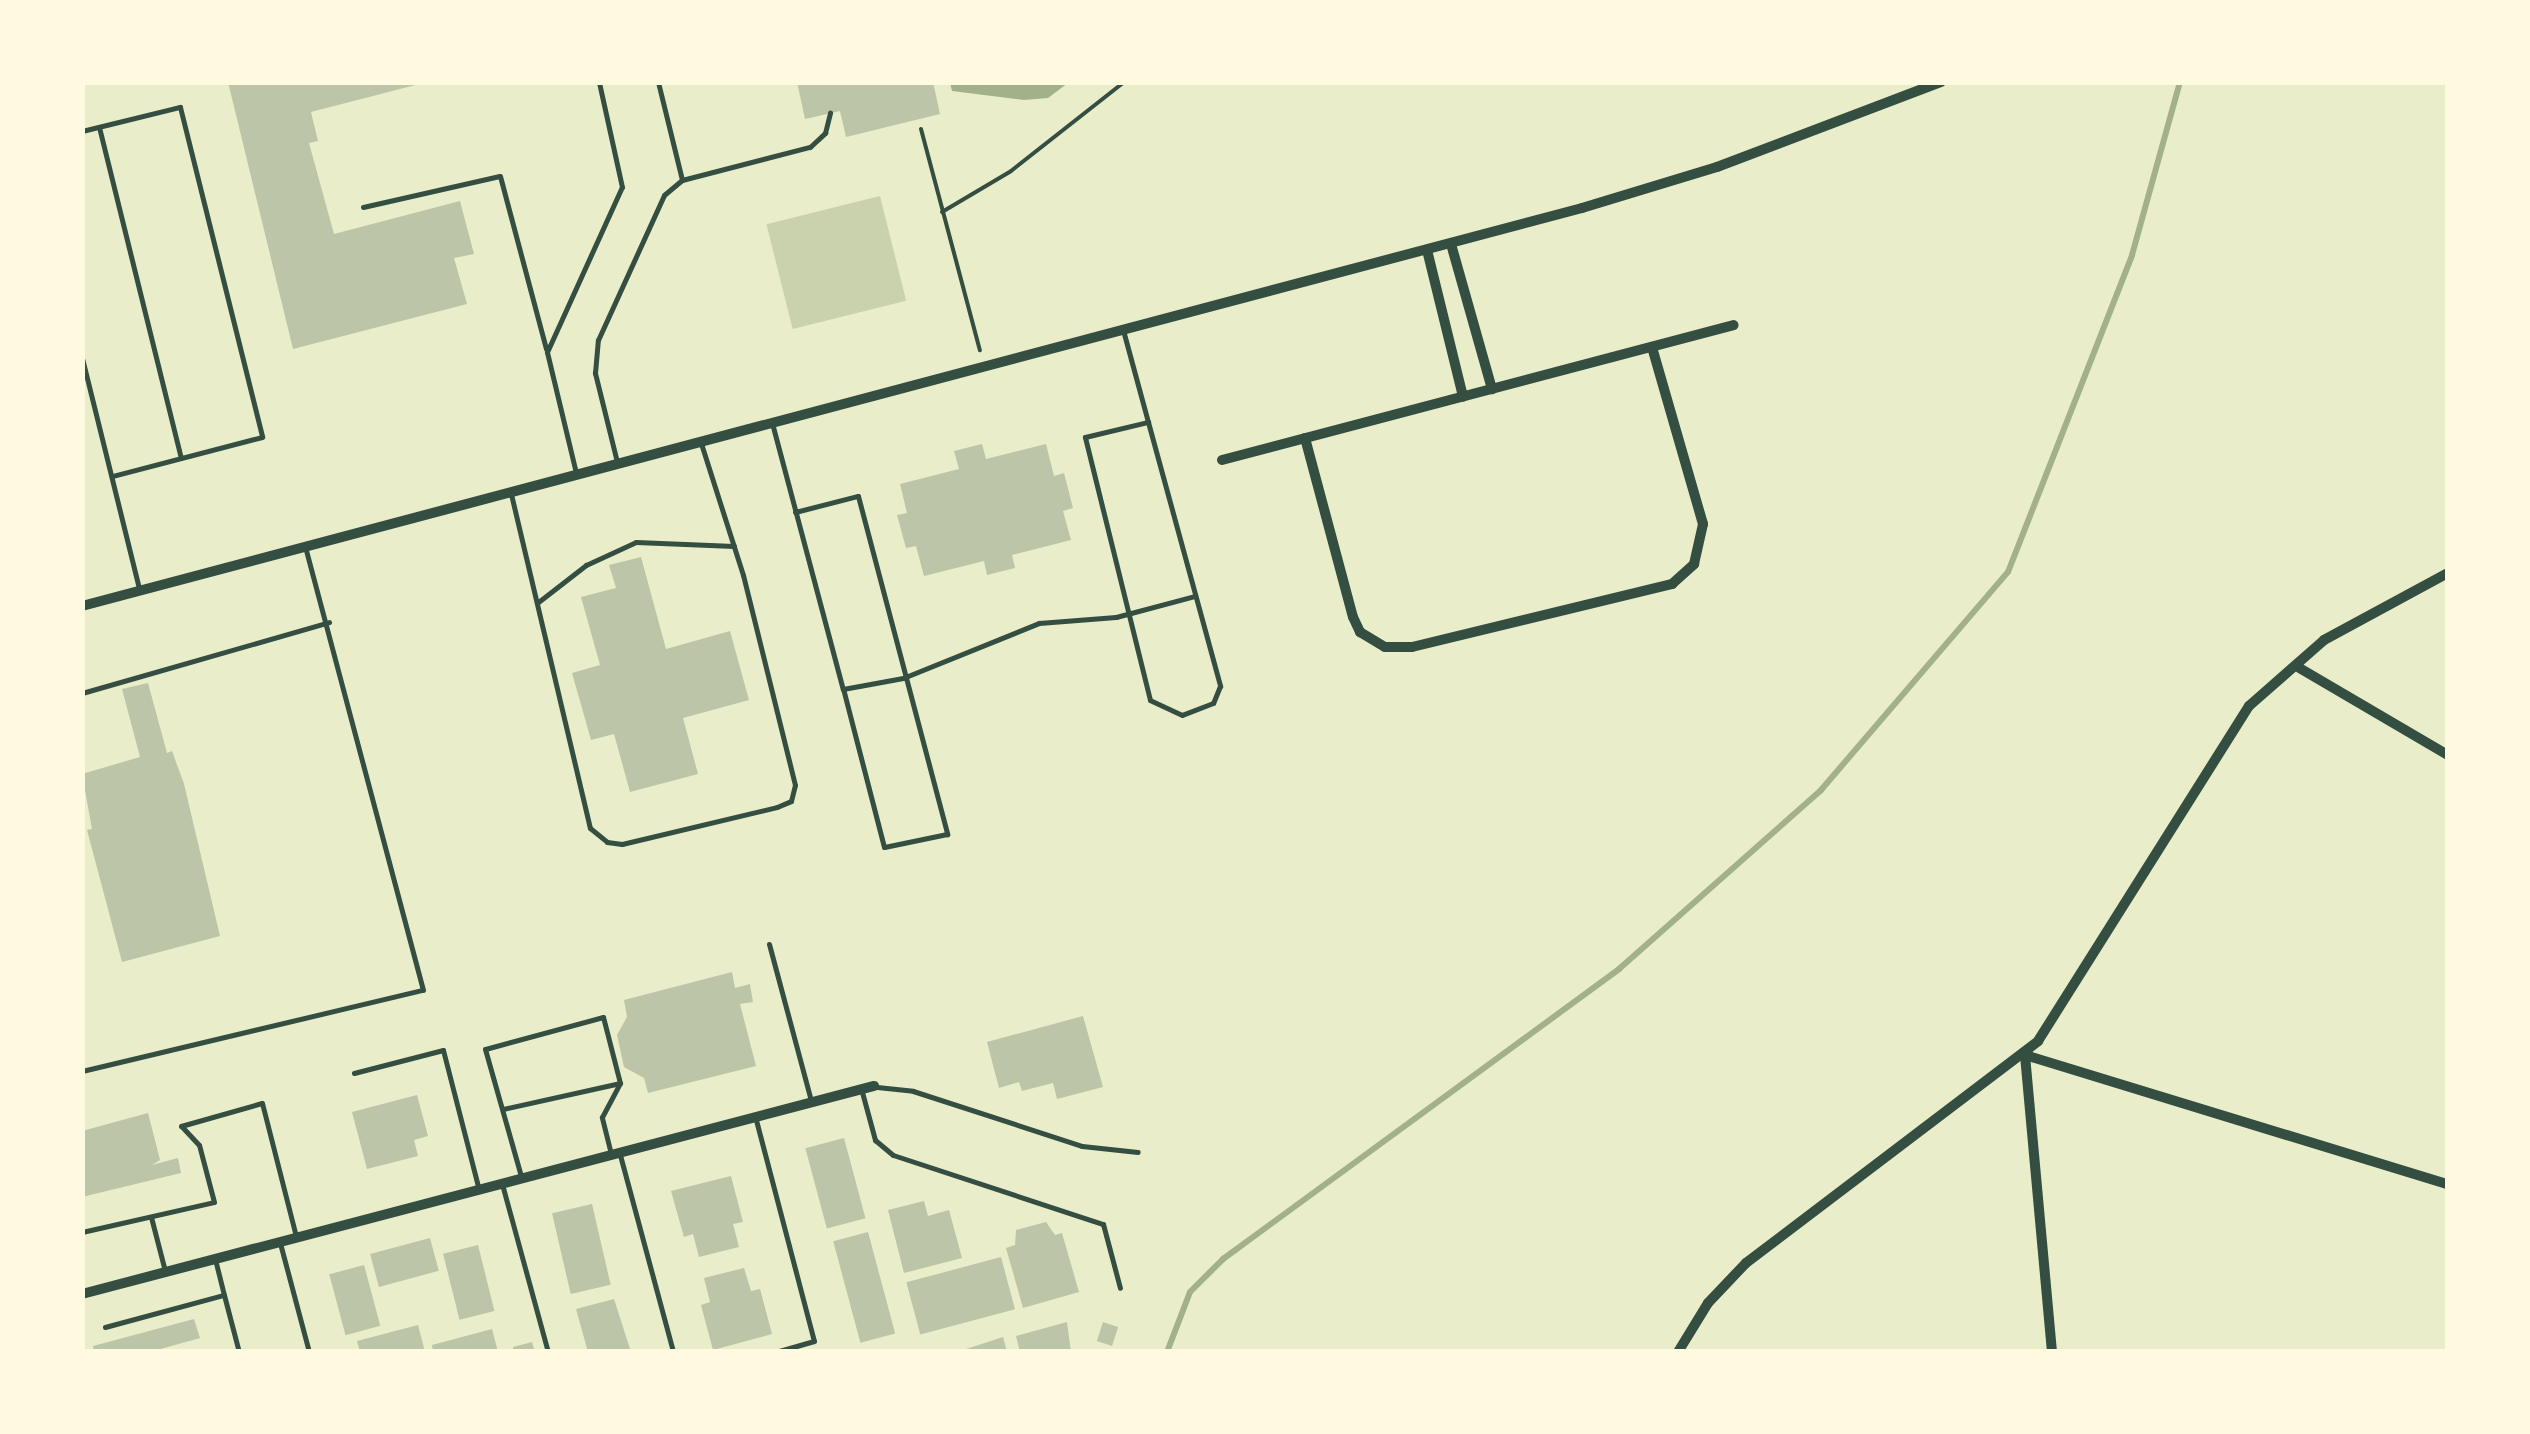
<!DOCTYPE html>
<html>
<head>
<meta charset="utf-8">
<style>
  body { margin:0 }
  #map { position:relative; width:2530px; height:1434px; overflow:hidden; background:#e9edc9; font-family:"Noto Sans",sans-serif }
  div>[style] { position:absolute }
  .green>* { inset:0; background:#cad2ad; transform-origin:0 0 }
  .water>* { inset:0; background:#a3b18a }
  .stream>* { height:6px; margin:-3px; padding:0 3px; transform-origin:3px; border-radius:3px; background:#a3b18a }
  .building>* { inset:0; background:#bcc5a7; transform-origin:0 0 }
  .path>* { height:4px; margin:-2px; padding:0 2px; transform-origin:2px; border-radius:2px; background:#344e41 }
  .service>* { height:5px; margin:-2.5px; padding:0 2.5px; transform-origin:2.5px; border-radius:2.5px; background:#344e41 }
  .minor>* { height:10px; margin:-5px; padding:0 5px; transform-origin:5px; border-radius:5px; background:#344e41 }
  span { translate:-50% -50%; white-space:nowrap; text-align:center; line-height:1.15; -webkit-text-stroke:10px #fefae0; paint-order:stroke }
  .frame { position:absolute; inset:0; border:85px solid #fefae0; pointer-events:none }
</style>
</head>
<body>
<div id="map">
  <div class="green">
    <i style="left:880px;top:196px;width:108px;height:117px;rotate:76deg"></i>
  </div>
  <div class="water">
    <i style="clip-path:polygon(950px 83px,950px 82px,1068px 83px,1048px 98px,1024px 100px,952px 91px)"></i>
  </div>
  <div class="stream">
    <i style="left:1167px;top:1352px;width:64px;rotate:-69deg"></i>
    <i style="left:1190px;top:1292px;width:47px;rotate:-45deg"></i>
    <i style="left:1223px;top:1259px;width:491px;rotate:-36.2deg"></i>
    <i style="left:1619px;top:969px;width:270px;rotate:-41.5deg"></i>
    <i style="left:1821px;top:790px;width:287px;rotate:-49.4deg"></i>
    <i style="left:2008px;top:572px;width:340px;rotate:-68.6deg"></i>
    <i style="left:2132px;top:255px;width:180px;rotate:-74.5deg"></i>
  </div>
  <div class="building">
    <i style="clip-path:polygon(228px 82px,427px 82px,311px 112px,318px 141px,309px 143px,334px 234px,460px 201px,474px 254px,454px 258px,467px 304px,293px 349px)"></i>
    <i style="clip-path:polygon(797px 82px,933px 82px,940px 114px,846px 137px,840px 111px,805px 119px)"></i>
    <i style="clip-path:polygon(982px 444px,986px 459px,1046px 444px,1054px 476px,1064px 473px,1073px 508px,1063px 511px,1071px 540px,1012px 555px,1015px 568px,987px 575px,984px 561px,924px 576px,916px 546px,906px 548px,897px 515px,907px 513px,900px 484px,959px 469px,954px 451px)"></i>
    <i style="clip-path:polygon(641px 557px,666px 649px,730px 631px,749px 700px,683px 718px,698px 774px,630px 792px,614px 734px,591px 740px,572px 673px,600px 665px,581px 597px,616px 588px,609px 565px)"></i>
    <i style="clip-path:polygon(148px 683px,167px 753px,172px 751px,184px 784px,220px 936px,122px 962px,87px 830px,92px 829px,82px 774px,140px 757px,122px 689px)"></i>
    <i style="clip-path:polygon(732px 972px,735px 988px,750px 984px,753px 1002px,740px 1004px,756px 1066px,648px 1093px,644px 1078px,624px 1067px,617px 1035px,627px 1017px,624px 1000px)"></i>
    <i style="clip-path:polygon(1083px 1016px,1103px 1087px,1057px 1099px,1053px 1083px,1022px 1091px,1019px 1082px,999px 1088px,987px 1042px)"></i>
    <i style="clip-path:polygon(417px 1095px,428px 1136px,414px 1140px,418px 1156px,367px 1169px,352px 1112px)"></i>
    <i style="clip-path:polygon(148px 1113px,160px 1160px,152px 1165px,178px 1158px,181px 1173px,82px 1197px,82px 1131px)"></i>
    <i style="left:844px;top:1138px;width:83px;height:40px;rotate:75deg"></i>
    <i style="clip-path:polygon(731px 1176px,743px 1222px,733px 1224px,739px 1247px,699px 1257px,693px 1234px,684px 1237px,671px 1191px)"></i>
    <i style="clip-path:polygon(924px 1201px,928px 1216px,949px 1210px,962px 1258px,904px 1273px,888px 1210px)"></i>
    <i style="left:592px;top:1204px;width:83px;height:41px;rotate:77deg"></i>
    <i style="clip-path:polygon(1046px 1222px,1055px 1235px,1062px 1233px,1079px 1292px,1023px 1308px,1006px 1248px,1015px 1245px,1016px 1230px)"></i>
    <i style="left:868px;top:1232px;width:105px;height:36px;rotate:75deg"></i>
    <i style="left:430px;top:1238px;width:34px;height:62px;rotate:75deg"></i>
    <i style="left:478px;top:1245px;width:68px;height:36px;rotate:76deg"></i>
    <i style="left:1001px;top:1257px;width:54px;height:98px;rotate:75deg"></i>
    <i style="left:364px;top:1265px;width:63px;height:36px;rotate:75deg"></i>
    <i style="clip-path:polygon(744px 1268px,751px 1291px,760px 1289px,772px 1334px,713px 1350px,701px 1305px,710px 1302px,704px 1278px)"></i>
    <i style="clip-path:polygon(614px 1299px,631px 1352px,588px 1352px,576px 1309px)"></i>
    <i style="clip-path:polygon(194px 1319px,200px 1338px,150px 1352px,94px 1352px,93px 1346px)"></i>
    <i style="clip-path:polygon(1067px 1322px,1071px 1352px,1020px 1352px,1016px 1336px)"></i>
    <i style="left:1103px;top:1322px;width:16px;height:20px;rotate:18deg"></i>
    <i style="clip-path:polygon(418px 1325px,425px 1352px,360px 1352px,357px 1341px)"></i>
    <i style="clip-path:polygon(492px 1329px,498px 1352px,433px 1352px,432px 1345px)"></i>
    <i style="clip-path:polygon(1003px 1337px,1007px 1352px,961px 1352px,960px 1351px)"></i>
    <i style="clip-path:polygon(532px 1342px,535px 1352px,514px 1352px,513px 1347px)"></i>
  </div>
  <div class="path">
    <i style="left:921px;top:129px;width:229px;rotate:75.1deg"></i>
    <i style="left:942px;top:212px;width:80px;rotate:-30.7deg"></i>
    <i style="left:1011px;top:171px;width:144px;rotate:-38.2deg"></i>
  </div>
  <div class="service">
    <i style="left:658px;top:82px;width:101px;rotate:76.2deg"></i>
    <i style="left:99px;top:127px;width:341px;rotate:76.1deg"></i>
    <i style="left:82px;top:131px;width:101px;rotate:-13.8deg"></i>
    <i style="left:180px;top:107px;width:340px;rotate:76deg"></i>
    <i style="left:262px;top:437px;width:155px;rotate:165.4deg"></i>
    <i style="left:363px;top:207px;width:140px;rotate:-12.8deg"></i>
    <i style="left:500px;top:176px;width:179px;rotate:75.1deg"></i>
    <i style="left:1123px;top:330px;width:95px;rotate:74.8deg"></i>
    <i style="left:1148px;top:422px;width:274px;rotate:74.7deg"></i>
    <i style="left:1220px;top:686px;width:18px;rotate:112deg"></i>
    <i style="left:1213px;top:703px;width:33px;rotate:159deg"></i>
    <i style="left:1182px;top:715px;width:35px;rotate:-155deg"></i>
    <i style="left:1150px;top:700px;width:271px;rotate:-103.9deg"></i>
    <i style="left:1085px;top:437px;width:65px;rotate:-13.4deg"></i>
    <i style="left:82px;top:358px;width:237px;rotate:76.1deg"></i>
    <i style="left:772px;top:423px;width:275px;rotate:75.1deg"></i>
    <i style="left:843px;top:689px;width:61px;rotate:-10.4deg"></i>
    <i style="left:903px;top:678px;width:147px;rotate:-22deg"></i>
    <i style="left:1039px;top:623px;width:77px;rotate:-4.5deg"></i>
    <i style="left:1116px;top:617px;width:82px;rotate:-14.9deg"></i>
    <i style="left:617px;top:462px;width:92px;rotate:-103.9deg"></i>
    <i style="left:595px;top:373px;width:33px;rotate:-85deg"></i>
    <i style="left:598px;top:340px;width:159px;rotate:-65.5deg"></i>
    <i style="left:664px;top:195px;width:23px;rotate:-40deg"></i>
    <i style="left:682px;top:180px;width:132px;rotate:-14.5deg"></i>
    <i style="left:810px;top:147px;width:21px;rotate:-43deg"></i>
    <i style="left:825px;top:133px;width:21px;rotate:-76deg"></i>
    <i style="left:576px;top:473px;width:124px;rotate:-103.5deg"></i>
    <i style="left:547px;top:352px;width:181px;rotate:-65.6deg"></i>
    <i style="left:622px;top:187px;width:107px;rotate:-102.4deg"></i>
    <i style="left:511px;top:494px;width:343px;rotate:76.7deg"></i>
    <i style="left:590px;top:828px;width:22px;rotate:39deg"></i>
    <i style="left:607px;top:842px;width:15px;rotate:8deg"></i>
    <i style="left:622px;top:844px;width:159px;rotate:-13.4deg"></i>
    <i style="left:777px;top:807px;width:15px;rotate:-23deg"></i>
    <i style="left:791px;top:801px;width:16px;rotate:-76deg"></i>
    <i style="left:795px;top:785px;width:216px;rotate:-103.9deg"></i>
    <i style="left:743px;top:575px;width:139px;rotate:-107.7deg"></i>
    <i style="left:795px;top:512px;width:65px;rotate:-14.3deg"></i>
    <i style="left:858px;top:496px;width:350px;rotate:75.2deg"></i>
    <i style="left:947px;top:834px;width:64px;rotate:168.3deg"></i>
    <i style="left:884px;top:847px;width:163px;rotate:-104.5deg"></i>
    <i style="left:537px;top:603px;width:62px;rotate:-37.8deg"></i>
    <i style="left:586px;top:565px;width:55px;rotate:-24.7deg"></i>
    <i style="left:636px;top:542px;width:98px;rotate:2.3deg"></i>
    <i style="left:82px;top:693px;width:257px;rotate:-16deg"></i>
    <i style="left:769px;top:944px;width:163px;rotate:75deg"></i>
    <i style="left:82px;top:1071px;width:350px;rotate:-13.4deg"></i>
    <i style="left:423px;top:990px;width:458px;rotate:-104.9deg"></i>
    <i style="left:354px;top:1073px;width:92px;rotate:-14.5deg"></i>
    <i style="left:443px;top:1050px;width:145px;rotate:75.6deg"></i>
    <i style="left:877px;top:1087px;width:36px;rotate:6deg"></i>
    <i style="left:913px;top:1091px;width:178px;rotate:18deg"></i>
    <i style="left:1082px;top:1146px;width:56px;rotate:6.1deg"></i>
    <i style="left:862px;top:1092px;width:50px;rotate:74.8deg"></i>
    <i style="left:875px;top:1140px;width:23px;rotate:40deg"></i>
    <i style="left:893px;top:1155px;width:221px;rotate:18.2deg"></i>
    <i style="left:1103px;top:1224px;width:66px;rotate:75.1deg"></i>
    <i style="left:503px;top:1109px;width:120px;rotate:-12.5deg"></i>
    <i style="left:620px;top:1083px;width:68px;rotate:-104.4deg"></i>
    <i style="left:603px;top:1017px;width:122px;rotate:164.8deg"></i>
    <i style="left:485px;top:1049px;width:132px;rotate:74.2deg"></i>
    <i style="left:756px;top:1120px;width:228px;rotate:75.3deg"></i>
    <i style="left:814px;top:1341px;width:40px;rotate:164deg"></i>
    <i style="left:611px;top:1154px;width:38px;rotate:-104deg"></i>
    <i style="left:602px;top:1117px;width:38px;rotate:-62deg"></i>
    <i style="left:620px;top:1155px;width:204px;rotate:74.9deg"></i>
    <i style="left:502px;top:1184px;width:174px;rotate:74.7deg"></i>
    <i style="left:151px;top:1217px;width:56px;rotate:75.5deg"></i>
    <i style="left:82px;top:1232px;width:135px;rotate:-12.8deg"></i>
    <i style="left:214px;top:1202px;width:59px;rotate:-104.7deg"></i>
    <i style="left:199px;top:1145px;width:26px;rotate:-133deg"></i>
    <i style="left:181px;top:1126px;width:84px;rotate:-15.9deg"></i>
    <i style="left:262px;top:1103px;width:137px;rotate:75.7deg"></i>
    <i style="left:280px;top:1243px;width:113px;rotate:75.1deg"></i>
    <i style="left:215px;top:1259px;width:37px;rotate:76deg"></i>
    <i style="left:105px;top:1327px;width:123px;rotate:-15.1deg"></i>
    <i style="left:224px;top:1295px;width:59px;rotate:75.3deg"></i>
  </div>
  <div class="minor">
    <i style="left:1451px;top:244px;width:151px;rotate:74.2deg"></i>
    <i style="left:1427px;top:250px;width:151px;rotate:76.2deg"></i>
    <i style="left:1305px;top:438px;width:185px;rotate:75deg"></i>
    <i style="left:1353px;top:617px;width:17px;rotate:65deg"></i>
    <i style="left:1360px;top:632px;width:29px;rotate:31deg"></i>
    <i style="left:1385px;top:647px;width:27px"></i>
    <i style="left:1412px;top:647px;width:268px;rotate:-13.6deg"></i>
    <i style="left:1672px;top:584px;width:30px;rotate:-42deg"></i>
    <i style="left:1694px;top:564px;width:41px;rotate:-77.3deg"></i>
    <i style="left:1703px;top:524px;width:184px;rotate:-106.1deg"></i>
    <i style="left:1222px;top:460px;width:529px;rotate:-14.77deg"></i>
    <i style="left:82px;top:606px;width:1552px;rotate:-14.86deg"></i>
    <i style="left:1582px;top:208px;width:141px;rotate:-16.9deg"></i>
    <i style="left:1717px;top:167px;width:240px;rotate:-20.8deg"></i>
    <i style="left:2296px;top:666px;width:176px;rotate:30.4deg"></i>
    <i style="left:82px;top:1294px;width:819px;rotate:-14.72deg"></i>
    <i style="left:1678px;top:1352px;width:57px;rotate:-58.5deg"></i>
    <i style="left:1708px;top:1303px;width:55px;rotate:-46.5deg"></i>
    <i style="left:1746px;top:1263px;width:367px;rotate:-37.2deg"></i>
    <i style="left:2038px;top:1041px;width:396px;rotate:-57.8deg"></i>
    <i style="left:2249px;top:706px;width:100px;rotate:-41.3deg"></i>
    <i style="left:2324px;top:640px;width:141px;rotate:-28.4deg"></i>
    <i style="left:2052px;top:1352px;width:298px;rotate:-95.2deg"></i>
    <i style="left:2025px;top:1055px;width:442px;rotate:17deg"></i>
  </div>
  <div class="frame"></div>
</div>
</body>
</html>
